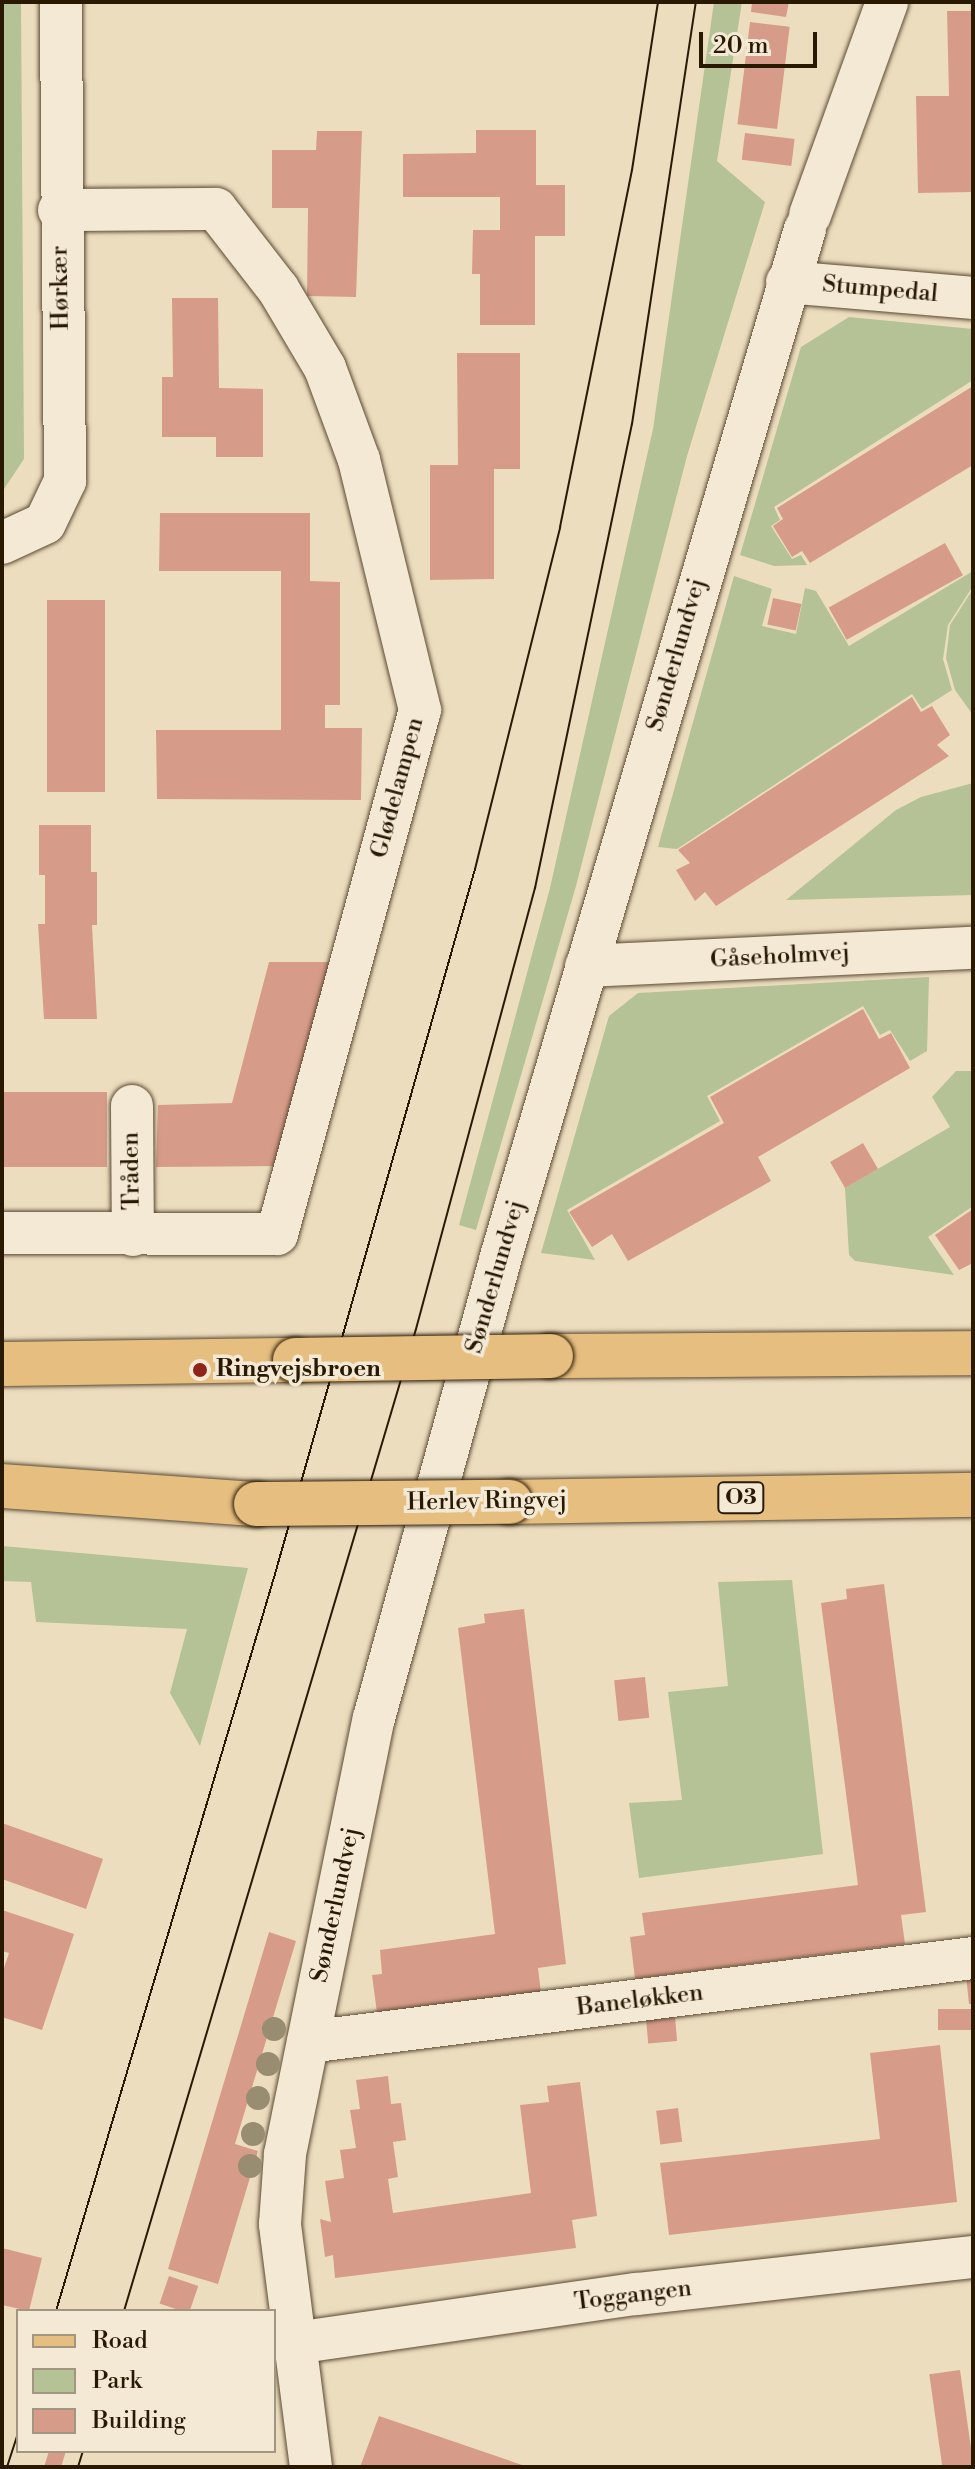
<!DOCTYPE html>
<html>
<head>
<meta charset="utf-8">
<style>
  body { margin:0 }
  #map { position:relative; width:975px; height:2469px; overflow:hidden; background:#edddbf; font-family:"Libre Bodoni",serif }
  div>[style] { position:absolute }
  .green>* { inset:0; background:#b4c295 }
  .building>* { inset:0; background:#d79c89; transform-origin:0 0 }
  .roads { filter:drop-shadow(0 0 2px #5a4a32) drop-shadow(0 0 2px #5a4a32) }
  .minor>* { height:42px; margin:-21px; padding:0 21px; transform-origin:21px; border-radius:21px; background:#f3e9d5 }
  .major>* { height:44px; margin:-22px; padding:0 22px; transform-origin:22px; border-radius:22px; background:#e6be80 }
  .tram>* { height:2px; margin:-1px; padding:0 1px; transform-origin:1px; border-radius:1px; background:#291903 }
  .bridges { filter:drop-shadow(0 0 2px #291903) drop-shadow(0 0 2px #291903) }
  .major-bridge>* { height:44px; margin:-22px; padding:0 22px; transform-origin:22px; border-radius:22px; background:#e6be80 }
  .trees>* { width:24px; height:24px; margin:-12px; border-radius:50%; background:#988d70 }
  .dots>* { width:22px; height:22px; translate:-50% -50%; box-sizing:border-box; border:4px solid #f3e9d5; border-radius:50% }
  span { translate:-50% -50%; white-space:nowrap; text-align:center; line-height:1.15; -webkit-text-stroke:7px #f3e9d5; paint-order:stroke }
  .shield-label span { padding:2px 6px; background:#f3e9d5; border:2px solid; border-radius:6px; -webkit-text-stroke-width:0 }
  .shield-label { font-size:22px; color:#291903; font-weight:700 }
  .street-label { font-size:24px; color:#291903 }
  .poi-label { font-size:24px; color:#291903; font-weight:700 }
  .left { translate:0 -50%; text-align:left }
  .frame { position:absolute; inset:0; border:4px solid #291903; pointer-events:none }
  .legend { position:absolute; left:16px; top:2309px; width:260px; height:144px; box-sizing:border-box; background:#f3e9d5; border:2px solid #a29681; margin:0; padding:10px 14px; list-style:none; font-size:24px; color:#291903 }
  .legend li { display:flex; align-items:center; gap:16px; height:40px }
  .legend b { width:40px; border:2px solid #a29681 }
  .scale { position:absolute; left:699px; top:32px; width:118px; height:36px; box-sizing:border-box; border:4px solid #291903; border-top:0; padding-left:10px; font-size:24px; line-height:28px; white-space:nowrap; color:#291903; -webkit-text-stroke:6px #f3e9d5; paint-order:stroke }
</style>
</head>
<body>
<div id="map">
  <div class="green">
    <i style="clip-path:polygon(2px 2px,21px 2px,24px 459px,2px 492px)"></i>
    <i style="clip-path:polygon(714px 2px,742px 2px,717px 161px,765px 202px,687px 456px,576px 886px,476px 1230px,459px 1225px,550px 888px,653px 429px)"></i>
    <i style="clip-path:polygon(849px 317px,973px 329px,973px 380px,774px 507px,780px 520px,771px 526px,792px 559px,801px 555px,807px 565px,774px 566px,740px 555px,801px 347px)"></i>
    <i style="clip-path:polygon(973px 571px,973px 586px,948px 625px,943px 659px,952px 690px,922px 709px,912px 694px,677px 849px,658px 847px,734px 576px,772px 589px,762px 626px,796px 634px,805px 588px,816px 591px,849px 646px)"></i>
    <i style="clip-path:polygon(973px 589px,973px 715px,955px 690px,946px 658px,950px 625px)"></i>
    <i style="clip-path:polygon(973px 783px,973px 895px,786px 900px,896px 810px,921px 797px)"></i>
    <i style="clip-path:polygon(929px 977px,927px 1051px,910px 1061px,890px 1030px,880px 1035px,863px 1006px,707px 1096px,720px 1121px,567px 1210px,595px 1260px,541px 1253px,609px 1016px,638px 993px)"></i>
    <i style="clip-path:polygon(956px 1071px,973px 1071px,973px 1206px,928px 1237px,954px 1275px,855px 1261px,849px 1255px,845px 1188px,950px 1127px,932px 1097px)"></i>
    <i style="clip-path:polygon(2px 1546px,248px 1568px,200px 1746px,170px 1693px,187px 1629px,36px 1622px,31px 1582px,2px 1581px)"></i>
    <i style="clip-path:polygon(792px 1580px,823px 1854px,639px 1878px,629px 1803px,682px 1800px,668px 1692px,728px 1686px,718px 1582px)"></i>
  </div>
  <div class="building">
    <i style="clip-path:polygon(752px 2px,789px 2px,786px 17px,751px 12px)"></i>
    <i style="clip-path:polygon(947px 11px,973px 11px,973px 192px,918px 193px,916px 96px,949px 96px)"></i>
    <i style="left:750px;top:22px;width:40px;height:103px;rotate:7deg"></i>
    <i style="clip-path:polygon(476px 130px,536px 130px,536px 185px,565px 185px,565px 236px,535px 236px,535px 325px,480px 325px,480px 274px,472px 274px,473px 230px,500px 230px,500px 197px,403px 197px,403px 154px,476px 153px)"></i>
    <i style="clip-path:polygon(317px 131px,362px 131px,356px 297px,307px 296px,308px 208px,272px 208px,272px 150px,316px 150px)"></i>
    <i style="left:745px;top:133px;width:50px;height:27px;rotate:7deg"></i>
    <i style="clip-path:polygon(172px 298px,218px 298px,219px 388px,263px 389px,263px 457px,216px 457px,216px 437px,162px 437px,162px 377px,173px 377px)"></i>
    <i style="clip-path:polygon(457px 353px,520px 353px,520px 469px,494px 469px,494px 579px,430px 580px,430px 465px,458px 465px)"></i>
    <i style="clip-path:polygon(973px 386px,973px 465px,810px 563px,802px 551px,792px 557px,773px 526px,783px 519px,777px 508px)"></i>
    <i style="clip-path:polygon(160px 513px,310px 513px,310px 581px,340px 582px,340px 705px,325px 705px,325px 728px,362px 728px,361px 800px,157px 799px,156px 730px,281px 730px,281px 571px,159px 571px)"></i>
    <i style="left:945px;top:543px;width:37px;height:133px;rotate:61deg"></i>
    <i style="left:773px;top:598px;width:29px;height:27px;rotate:12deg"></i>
    <i style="left:47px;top:600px;width:58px;height:192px"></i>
    <i style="clip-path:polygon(912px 697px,921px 712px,932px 706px,950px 735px,937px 745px,949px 756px,716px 906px,705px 892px,695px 901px,676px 870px,690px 863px,678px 850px)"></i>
    <i style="clip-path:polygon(39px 825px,91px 825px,91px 872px,97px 872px,97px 925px,92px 925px,97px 1019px,44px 1019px,38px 924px,45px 924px,45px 875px,39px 875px)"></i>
    <i style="clip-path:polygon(269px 962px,332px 962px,278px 1166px,156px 1167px,158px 1105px,232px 1103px)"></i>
    <i style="clip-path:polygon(863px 1009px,879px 1039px,891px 1033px,910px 1068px,758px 1157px,771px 1181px,628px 1261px,612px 1234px,592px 1247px,569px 1212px,724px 1123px,710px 1097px)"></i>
    <i style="left:2px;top:1092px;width:105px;height:75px"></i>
    <i style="left:863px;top:1143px;width:30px;height:38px;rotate:60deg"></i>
    <i style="clip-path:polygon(973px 1209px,973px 1263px,959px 1270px,935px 1235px)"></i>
    <i style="clip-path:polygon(884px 1584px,926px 1912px,901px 1915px,905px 1944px,635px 1979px,630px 1937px,645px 1935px,642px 1913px,858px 1885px,821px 1603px,847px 1599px,846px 1589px)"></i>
    <i style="clip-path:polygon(524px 1609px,566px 1964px,538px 1968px,541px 1993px,377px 2013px,372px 1975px,382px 1974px,380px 1950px,495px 1934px,458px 1628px,485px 1623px,484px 1614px)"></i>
    <i style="left:645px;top:1677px;width:41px;height:31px;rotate:84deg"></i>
    <i style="clip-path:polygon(2px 1823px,103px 1859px,86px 1909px,2px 1879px)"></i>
    <i style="clip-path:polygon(2px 1910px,74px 1934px,42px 2030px,2px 2017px,2px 1974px,9px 1953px,2px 1951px)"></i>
    <i style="clip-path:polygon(269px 1932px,296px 1941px,235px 2144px,258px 2151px,218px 2284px,168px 2269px)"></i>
    <i style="clip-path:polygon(973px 1974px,973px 2004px,969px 2004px,966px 1975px)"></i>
    <i style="left:973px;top:2009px;width:21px;height:35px;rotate:90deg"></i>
    <i style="left:675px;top:2017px;width:24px;height:29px;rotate:85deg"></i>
    <i style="clip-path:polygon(940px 2045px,957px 2202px,669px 2235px,660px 2163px,880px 2139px,870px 2053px)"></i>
    <i style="clip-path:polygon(388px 2076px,391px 2104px,401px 2103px,406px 2140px,393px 2142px,398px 2177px,388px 2179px,393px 2213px,531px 2193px,520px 2105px,549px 2102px,547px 2086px,580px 2082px,597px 2216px,572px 2220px,576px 2248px,335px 2278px,333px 2255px,325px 2257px,320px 2219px,331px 2222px,325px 2181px,344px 2178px,340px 2150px,356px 2148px,350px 2110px,360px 2109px,356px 2080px)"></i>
    <i style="left:678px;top:2108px;width:34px;height:22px;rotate:83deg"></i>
    <i style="clip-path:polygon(2px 2248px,42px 2258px,29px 2311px,2px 2305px)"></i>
    <i style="left:169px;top:2276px;width:31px;height:29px;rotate:19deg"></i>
    <i style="left:960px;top:2370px;width:98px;height:31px;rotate:82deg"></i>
    <i style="clip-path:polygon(379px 2416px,528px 2467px,360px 2467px)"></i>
    <i style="clip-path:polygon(49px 2451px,66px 2451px,61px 2467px,44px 2467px)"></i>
  </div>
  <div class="roads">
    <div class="minor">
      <i style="left:810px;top:215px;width:226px;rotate:-70.1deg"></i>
      <i style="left:787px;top:282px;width:187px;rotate:4.9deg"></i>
      <i style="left:2px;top:543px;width:47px;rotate:-24.9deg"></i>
      <i style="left:45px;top:523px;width:47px;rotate:-64.5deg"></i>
      <i style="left:65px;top:481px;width:479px;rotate:-90.5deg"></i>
      <i style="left:586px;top:966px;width:387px;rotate:-2.7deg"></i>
      <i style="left:132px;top:1106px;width:129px;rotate:89.6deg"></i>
      <i style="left:2px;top:1233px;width:275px;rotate:0.2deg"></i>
      <i style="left:277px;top:1234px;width:543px;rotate:-74.74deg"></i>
      <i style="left:420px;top:710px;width:257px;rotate:-103.7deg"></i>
      <i style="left:359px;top:460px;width:98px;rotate:-110.3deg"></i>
      <i style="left:325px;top:368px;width:92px;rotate:-120.7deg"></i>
      <i style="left:278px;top:289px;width:101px;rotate:-127.8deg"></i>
      <i style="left:216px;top:209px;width:157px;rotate:179.6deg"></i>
      <i style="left:308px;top:2042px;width:670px;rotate:-7.2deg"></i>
      <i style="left:295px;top:2343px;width:345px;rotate:-8.2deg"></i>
      <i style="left:637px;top:2294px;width:338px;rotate:-6.3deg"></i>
      <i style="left:311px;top:2467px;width:245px;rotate:-97.3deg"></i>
      <i style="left:280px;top:2224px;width:70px;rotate:-85.9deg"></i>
      <i style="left:285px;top:2154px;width:445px;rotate:-78.5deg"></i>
      <i style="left:374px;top:1718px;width:475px;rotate:-74.6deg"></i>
      <i style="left:500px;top:1260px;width:1075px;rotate:-73.52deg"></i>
    </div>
    <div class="major">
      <i style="left:551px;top:1356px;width:422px;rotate:-0.4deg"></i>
      <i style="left:2px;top:1364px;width:293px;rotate:-0.8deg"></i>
      <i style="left:2px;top:1486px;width:255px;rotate:4.1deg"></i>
      <i style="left:510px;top:1502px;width:463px;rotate:-0.9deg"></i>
    </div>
  </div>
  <div class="tram">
    <i style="left:56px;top:2311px;width:769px;rotate:-73.45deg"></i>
    <i style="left:275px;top:1574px;width:733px;rotate:-74.16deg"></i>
    <i style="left:475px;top:869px;width:352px;rotate:-76deg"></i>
    <i style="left:560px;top:527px;width:364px;rotate:-78.6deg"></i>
    <i style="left:632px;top:170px;width:170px;rotate:-81.2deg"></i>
    <i style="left:124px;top:2311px;width:1024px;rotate:-73.44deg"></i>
    <i style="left:416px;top:1329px;width:457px;rotate:-74.9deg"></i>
    <i style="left:535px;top:888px;width:474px;rotate:-78.2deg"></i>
    <i style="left:632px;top:424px;width:427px;rotate:-81.4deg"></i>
    <i style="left:7px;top:2467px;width:36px;rotate:-72deg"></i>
    <i style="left:78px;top:2467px;width:17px;rotate:-73deg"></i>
  </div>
  <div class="bridges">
    <div class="major-bridge">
      <i style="left:295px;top:1360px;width:256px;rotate:-0.9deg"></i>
      <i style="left:256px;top:1504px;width:254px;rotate:-0.5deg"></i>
    </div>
  </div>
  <div class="trees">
    <i style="left:274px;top:2029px"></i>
    <i style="left:268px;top:2064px"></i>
    <i style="left:258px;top:2098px"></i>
    <i style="left:253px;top:2134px"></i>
    <i style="left:250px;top:2166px"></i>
  </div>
  <div class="dots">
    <i style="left:200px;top:1370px;background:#8f2418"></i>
  </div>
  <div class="shield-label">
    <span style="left:741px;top:1498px">O3</span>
  </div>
  <div class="street-label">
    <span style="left:61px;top:288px;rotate:-91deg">Hørkær</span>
    <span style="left:880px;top:290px;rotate:5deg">Stumpedal</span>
    <span style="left:677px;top:655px;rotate:-74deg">Sønderlundvej</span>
    <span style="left:398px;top:788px;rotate:-75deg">Glødelampen</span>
    <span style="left:780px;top:957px;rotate:-3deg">Gåseholmvej</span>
    <span style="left:132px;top:1171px;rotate:-91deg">Tråden</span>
    <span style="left:496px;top:1277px;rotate:-74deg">Sønderlundvej</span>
    <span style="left:487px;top:1502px;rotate:-1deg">Herlev Ringvej</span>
    <span style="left:336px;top:1905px;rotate:-78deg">Sønderlundvej</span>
    <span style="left:640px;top:2001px;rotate:-7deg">Baneløkken</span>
    <span style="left:633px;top:2296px;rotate:-7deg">Toggangen</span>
  </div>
  <div class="poi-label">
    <span class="left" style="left:216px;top:1370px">Ringvejsbroen</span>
  </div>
  <div class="frame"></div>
  <ul class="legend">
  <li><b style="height:10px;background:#e6be80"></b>Road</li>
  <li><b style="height:22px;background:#b4c295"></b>Park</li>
  <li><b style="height:22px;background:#d79c89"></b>Building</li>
  </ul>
  <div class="scale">20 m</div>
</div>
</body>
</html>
